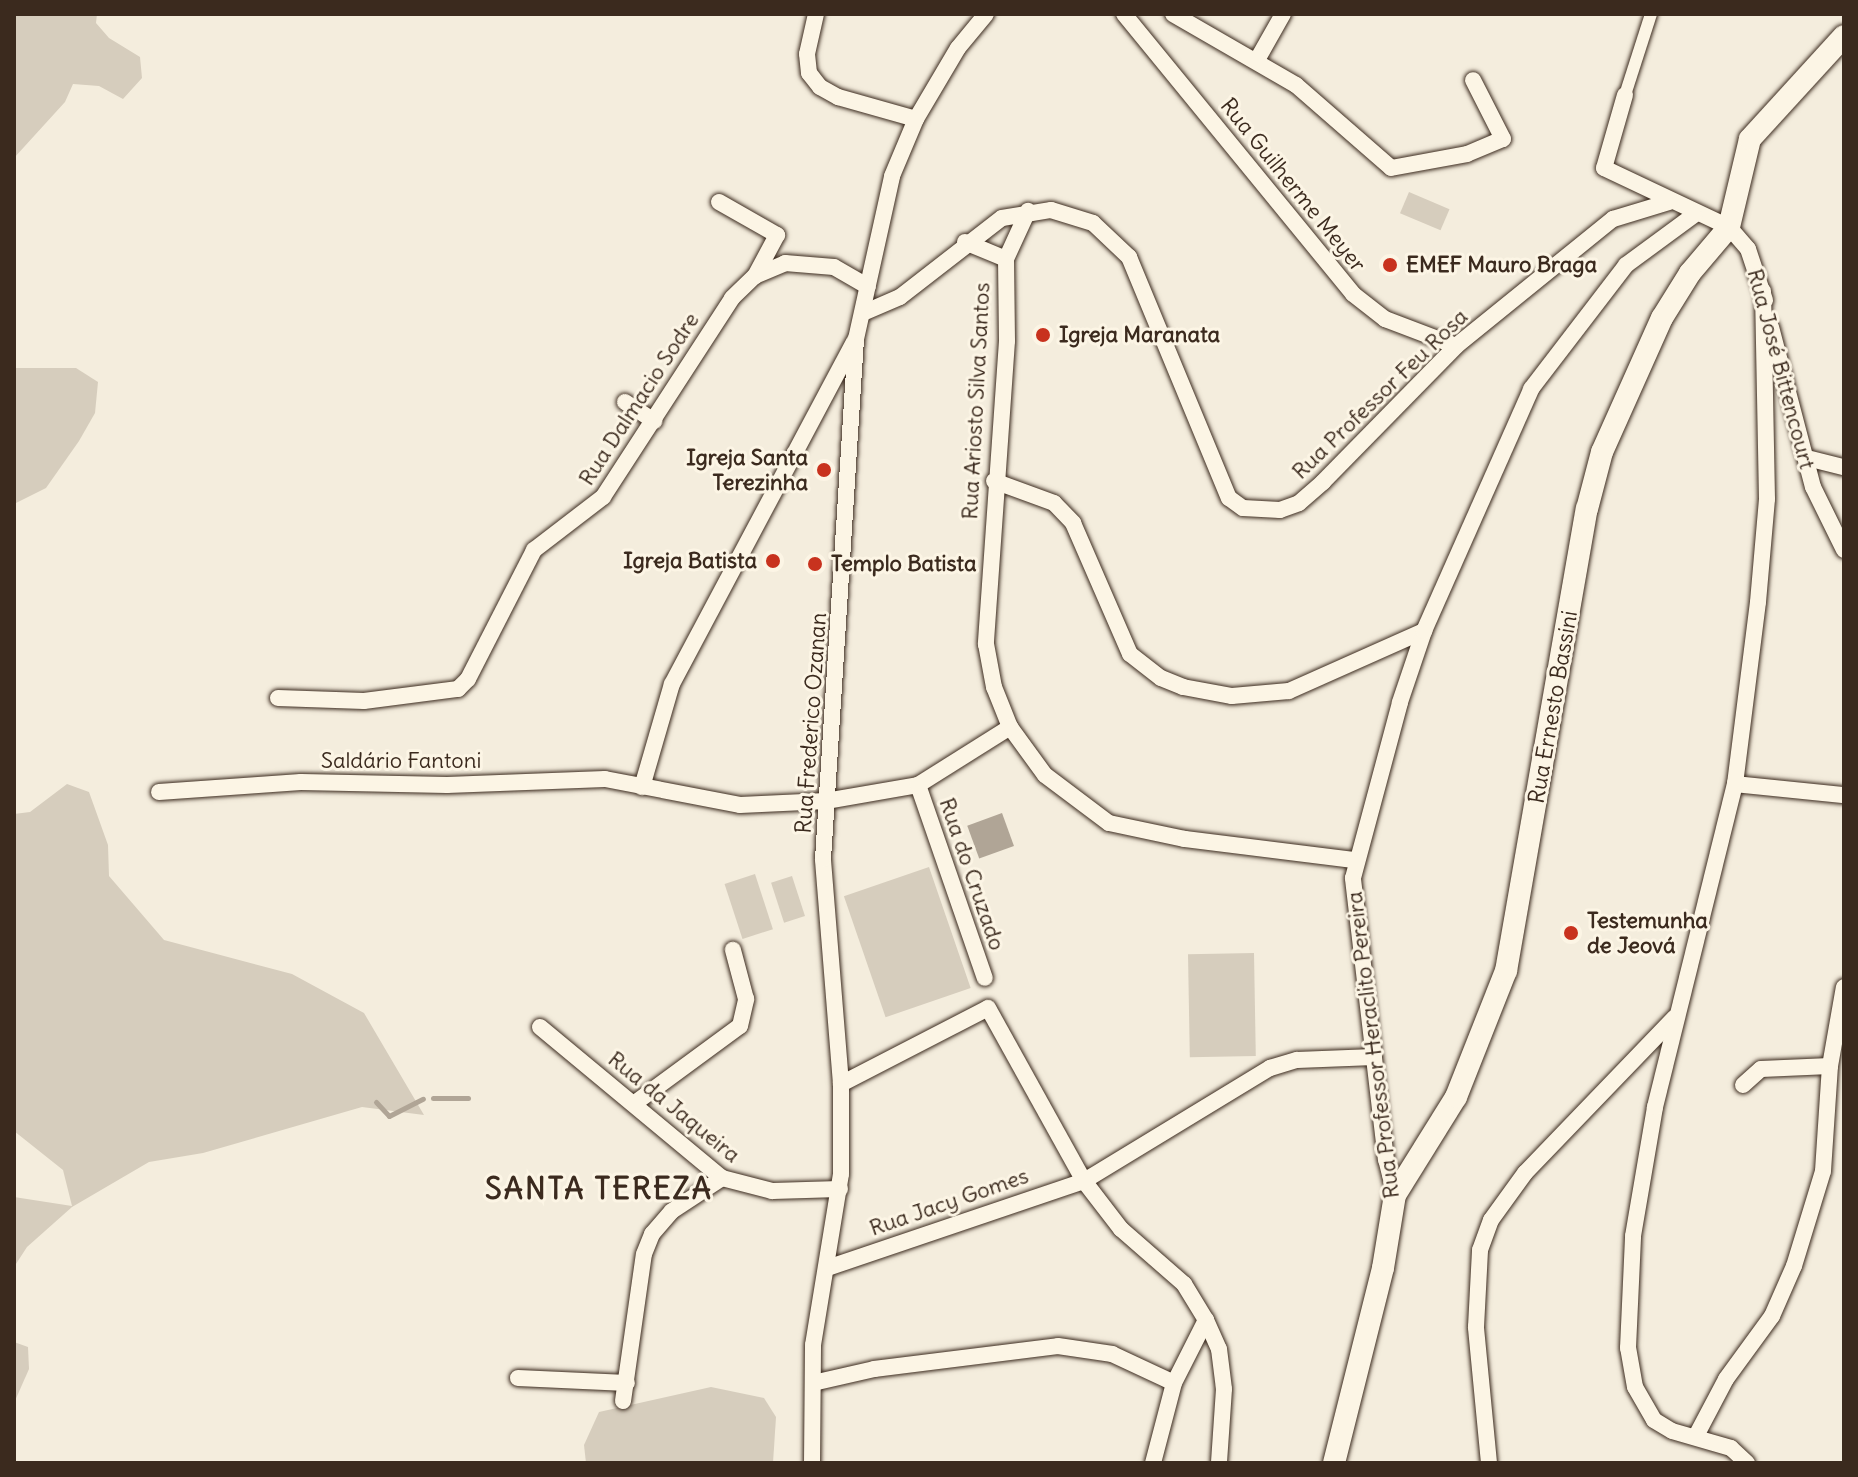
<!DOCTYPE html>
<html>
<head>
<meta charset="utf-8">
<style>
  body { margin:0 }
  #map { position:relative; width:1858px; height:1477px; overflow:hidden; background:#f4eddd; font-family:Delius,sans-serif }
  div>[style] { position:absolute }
  .green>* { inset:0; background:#d6cdbd; transform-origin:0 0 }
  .water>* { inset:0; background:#b0a596; transform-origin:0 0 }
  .stream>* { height:5px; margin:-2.5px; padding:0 2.5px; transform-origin:2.5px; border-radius:2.5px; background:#b0a596 }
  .roads { filter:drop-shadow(0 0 2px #3b2a1e) drop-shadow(0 0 2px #3b2a1e) }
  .pedestrian>* { height:12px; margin:-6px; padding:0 6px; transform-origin:6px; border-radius:6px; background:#fcf5e5 }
  .minor>* { height:16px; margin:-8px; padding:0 8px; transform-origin:8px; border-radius:8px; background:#fcf5e5 }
  .secondary>* { height:22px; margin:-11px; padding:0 11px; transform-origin:11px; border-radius:11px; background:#fcf5e5 }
  .dots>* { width:22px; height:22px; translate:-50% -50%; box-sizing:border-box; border:4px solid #fcf5e5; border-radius:50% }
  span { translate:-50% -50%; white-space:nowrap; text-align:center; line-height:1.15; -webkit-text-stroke:6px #fcf5e5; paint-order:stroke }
  .street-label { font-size:22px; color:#3b2a1e }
  .poi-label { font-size:22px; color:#3b2a1e; font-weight:700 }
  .left { translate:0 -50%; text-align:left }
  .right { translate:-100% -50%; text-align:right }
  .district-label { font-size:30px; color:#3b2a1e; font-weight:700; letter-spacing:2px }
  .frame { position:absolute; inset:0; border:16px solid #3b2a1e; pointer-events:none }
</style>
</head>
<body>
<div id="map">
  <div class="green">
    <i style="clip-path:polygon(14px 14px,97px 14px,96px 23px,109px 38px,140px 57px,142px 78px,123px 99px,99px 86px,73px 84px,65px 102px,14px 158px)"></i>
    <i style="left:1409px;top:192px;width:44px;height:23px;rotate:23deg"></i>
    <i style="clip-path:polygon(14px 368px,76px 368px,98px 382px,95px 413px,79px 441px,46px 488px,14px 504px)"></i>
    <i style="clip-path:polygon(67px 784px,89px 792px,108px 845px,109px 876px,164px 940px,292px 974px,364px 1013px,424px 1115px,362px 1107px,203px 1153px,149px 1162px,72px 1207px,27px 1247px,14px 1267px,14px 1197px,72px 1206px,63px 1170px,14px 1131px,14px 814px,30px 812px)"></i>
    <i style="left:929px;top:867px;width:128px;height:90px;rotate:71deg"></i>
    <i style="left:755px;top:874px;width:58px;height:32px;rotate:72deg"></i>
    <i style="left:792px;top:876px;width:42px;height:22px;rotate:72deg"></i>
    <i style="left:1254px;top:953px;width:103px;height:66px;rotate:89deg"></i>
    <i style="clip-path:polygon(14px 1342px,28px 1347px,29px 1369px,14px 1403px)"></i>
    <i style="clip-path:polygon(711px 1387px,764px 1398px,776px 1417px,773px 1463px,586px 1463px,584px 1445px,599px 1412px)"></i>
  </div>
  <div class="water">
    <i style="left:1002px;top:813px;width:35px;height:37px;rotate:70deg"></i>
  </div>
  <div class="stream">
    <i style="left:433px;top:1098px;width:35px"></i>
    <i style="left:376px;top:1102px;width:19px;rotate:47deg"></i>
    <i style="left:389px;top:1116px;width:38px;rotate:-27deg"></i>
  </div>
  <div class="roads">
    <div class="pedestrian">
      <i style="left:1625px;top:95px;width:85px;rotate:-72.2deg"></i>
    </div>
    <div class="minor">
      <i style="left:816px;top:14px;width:41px;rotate:102.7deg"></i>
      <i style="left:807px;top:54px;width:19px;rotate:84deg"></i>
      <i style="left:809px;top:73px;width:18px;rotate:52deg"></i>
      <i style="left:820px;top:87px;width:21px;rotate:29deg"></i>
      <i style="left:838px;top:97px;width:81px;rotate:15.8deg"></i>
      <i style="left:1124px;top:14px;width:362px;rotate:50.7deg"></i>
      <i style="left:1353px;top:294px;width:41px;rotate:38deg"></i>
      <i style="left:1385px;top:319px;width:76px;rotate:20.8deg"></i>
      <i style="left:1173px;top:14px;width:142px;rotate:30deg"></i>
      <i style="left:1296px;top:85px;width:126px;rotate:41.1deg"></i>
      <i style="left:1391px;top:168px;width:77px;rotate:-10.4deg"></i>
      <i style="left:1467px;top:154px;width:39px;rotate:-23deg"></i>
      <i style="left:1503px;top:139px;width:66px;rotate:-117deg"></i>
      <i style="left:1257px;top:60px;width:53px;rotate:-60.5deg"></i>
      <i style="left:1625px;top:95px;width:76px;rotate:106deg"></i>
      <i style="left:1604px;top:168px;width:138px;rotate:25.3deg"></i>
      <i style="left:1729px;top:227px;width:29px;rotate:49deg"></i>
      <i style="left:1748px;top:249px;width:54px;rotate:71.6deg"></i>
      <i style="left:719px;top:202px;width:67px;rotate:29.6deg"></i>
      <i style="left:777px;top:235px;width:47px;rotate:118.2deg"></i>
      <i style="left:965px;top:242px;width:44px;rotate:22.5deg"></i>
      <i style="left:1006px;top:259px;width:82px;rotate:89.3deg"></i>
      <i style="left:1007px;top:341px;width:304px;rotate:94deg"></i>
      <i style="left:986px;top:644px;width:44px;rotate:79.5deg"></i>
      <i style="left:994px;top:687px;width:43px;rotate:68.2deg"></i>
      <i style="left:1010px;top:727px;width:59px;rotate:53.9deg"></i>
      <i style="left:1045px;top:775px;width:80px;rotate:36.9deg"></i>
      <i style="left:1109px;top:823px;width:78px;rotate:11.9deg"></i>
      <i style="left:1185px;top:839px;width:170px;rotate:7.1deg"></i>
      <i style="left:1006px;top:259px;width:53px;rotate:-65.4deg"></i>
      <i style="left:863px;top:313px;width:40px;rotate:-23.4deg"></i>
      <i style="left:900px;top:297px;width:129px;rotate:-37.8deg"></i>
      <i style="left:1002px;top:218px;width:50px;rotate:-9.3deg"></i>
      <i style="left:1051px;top:210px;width:44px;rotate:17.2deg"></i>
      <i style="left:1093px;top:223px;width:50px;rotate:43.4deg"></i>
      <i style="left:1129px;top:257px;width:261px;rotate:67.5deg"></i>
      <i style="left:1229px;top:498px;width:17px;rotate:36deg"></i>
      <i style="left:1243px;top:508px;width:37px;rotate:3deg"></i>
      <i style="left:1280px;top:510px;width:20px;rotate:-20deg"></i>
      <i style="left:1299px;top:503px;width:32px;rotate:-41deg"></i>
      <i style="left:1323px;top:482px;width:190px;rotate:-45.6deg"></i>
      <i style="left:1456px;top:346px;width:202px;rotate:-39deg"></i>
      <i style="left:1613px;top:219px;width:59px;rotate:-16.9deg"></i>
      <i style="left:1771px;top:327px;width:165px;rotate:75.3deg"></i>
      <i style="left:1813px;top:487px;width:70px;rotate:63.8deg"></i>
      <i style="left:625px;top:402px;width:35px;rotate:33deg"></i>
      <i style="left:1807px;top:458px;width:38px;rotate:14deg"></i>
      <i style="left:994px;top:481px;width:64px;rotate:20.1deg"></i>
      <i style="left:1054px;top:503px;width:28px;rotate:46deg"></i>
      <i style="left:1073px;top:523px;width:143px;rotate:66.5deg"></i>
      <i style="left:1130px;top:654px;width:39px;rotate:38deg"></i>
      <i style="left:1161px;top:678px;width:24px;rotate:22deg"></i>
      <i style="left:1183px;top:687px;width:50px;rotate:10.4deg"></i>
      <i style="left:1232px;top:696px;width:57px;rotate:-5deg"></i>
      <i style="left:1289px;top:691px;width:148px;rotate:-24deg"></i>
      <i style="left:278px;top:698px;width:86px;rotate:2deg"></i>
      <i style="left:364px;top:701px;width:95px;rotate:-7.3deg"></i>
      <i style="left:458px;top:689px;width:14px;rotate:-45deg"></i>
      <i style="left:468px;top:679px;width:145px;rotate:-62.9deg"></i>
      <i style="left:534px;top:550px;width:87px;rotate:-37.5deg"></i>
      <i style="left:603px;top:497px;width:237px;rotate:-57deg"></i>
      <i style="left:732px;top:298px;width:32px;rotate:-44deg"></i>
      <i style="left:755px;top:276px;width:33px;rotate:-23deg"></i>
      <i style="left:785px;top:263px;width:49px;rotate:4.7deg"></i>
      <i style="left:834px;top:267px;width:39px;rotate:30deg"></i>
      <i style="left:1735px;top:784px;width:110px;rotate:5.8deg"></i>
      <i style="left:918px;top:785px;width:204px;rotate:70.9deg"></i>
      <i style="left:642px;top:787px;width:107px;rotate:-73.8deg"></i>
      <i style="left:672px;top:684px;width:387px;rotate:-62deg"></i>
      <i style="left:159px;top:792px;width:142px;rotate:-4deg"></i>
      <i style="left:301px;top:782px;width:146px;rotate:1.2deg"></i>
      <i style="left:447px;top:785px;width:158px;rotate:-2.2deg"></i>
      <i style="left:605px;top:779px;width:137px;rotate:10.9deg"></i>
      <i style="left:740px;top:805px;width:86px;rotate:-2.7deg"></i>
      <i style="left:826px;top:801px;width:93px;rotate:-9.9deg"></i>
      <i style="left:918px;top:785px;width:109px;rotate:-32.2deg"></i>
      <i style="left:540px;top:1027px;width:236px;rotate:39.7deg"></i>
      <i style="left:722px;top:1178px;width:52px;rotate:14.6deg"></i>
      <i style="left:772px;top:1191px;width:68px;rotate:-1.7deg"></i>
      <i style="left:841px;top:1084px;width:165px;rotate:-27.3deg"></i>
      <i style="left:988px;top:1008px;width:198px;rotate:61deg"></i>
      <i style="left:1084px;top:1181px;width:61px;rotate:52.4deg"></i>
      <i style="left:1121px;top:1229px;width:84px;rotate:41.1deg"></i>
      <i style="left:1184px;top:1284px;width:42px;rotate:58.6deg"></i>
      <i style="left:1206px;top:1320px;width:32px;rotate:66deg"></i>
      <i style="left:1219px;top:1349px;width:40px;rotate:82.9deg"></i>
      <i style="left:1224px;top:1389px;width:74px;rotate:93.9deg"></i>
      <i style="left:1743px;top:1085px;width:24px;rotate:-42deg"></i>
      <i style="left:1761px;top:1069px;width:69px;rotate:-2.5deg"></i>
      <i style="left:635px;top:1103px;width:130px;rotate:-36.3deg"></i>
      <i style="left:740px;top:1026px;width:28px;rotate:-77deg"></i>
      <i style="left:746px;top:999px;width:51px;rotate:-104.9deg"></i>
      <i style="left:1395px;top:1195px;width:36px;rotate:-104deg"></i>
      <i style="left:1386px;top:1160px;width:284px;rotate:-96.7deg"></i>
      <i style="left:1353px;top:878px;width:182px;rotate:-75deg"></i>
      <i style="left:1400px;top:702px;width:75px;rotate:-71.3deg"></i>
      <i style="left:1424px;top:631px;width:265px;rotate:-66.1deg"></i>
      <i style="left:1531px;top:389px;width:156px;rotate:-52.5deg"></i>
      <i style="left:1626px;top:265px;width:84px;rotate:-36.3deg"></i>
      <i style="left:830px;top:1267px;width:268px;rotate:-18.7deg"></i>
      <i style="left:1084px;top:1181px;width:218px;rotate:-31.3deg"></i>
      <i style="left:1270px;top:1068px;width:28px;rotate:-17deg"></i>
      <i style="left:1297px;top:1060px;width:77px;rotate:-2.2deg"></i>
      <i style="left:518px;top:1378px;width:109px;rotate:2.6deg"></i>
      <i style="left:813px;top:1383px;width:63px;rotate:-12.9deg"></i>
      <i style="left:874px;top:1369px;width:185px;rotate:-7.1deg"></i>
      <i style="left:1058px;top:1346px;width:55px;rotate:8.4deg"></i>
      <i style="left:1112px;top:1354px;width:68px;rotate:25.1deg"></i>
      <i style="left:623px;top:1401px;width:148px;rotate:-81.9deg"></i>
      <i style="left:644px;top:1254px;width:22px;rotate:-68deg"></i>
      <i style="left:652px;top:1234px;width:30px;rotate:-49deg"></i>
      <i style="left:672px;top:1211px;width:60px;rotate:-33.4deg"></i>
      <i style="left:1696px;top:1436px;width:64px;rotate:-62.2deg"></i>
      <i style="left:1726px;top:1379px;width:78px;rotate:-53.9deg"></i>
      <i style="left:1772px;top:1316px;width:55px;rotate:-66.3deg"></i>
      <i style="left:1794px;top:1266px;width:99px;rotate:-73deg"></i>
      <i style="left:1823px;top:1171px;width:105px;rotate:-86.2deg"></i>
      <i style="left:1830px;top:1066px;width:80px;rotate:-80deg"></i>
      <i style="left:812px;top:1463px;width:118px;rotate:-89.5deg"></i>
      <i style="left:813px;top:1345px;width:173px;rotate:-80.7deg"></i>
      <i style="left:841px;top:1174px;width:90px;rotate:-90deg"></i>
      <i style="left:841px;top:1084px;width:226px;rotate:-94.6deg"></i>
      <i style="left:823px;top:859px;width:521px;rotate:-86.37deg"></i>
      <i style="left:856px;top:339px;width:167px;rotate:-77.5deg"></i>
      <i style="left:892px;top:176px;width:62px;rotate:-67.2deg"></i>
      <i style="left:916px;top:119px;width:82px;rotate:-59.4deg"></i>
      <i style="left:958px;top:48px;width:44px;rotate:-50.5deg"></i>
      <i style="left:1153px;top:1463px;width:83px;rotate:-75.3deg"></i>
      <i style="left:1174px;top:1383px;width:71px;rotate:-63.1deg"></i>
      <i style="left:1489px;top:1463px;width:137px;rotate:-95.5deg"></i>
      <i style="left:1476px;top:1327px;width:77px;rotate:-87deg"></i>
      <i style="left:1480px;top:1250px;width:32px;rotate:-70deg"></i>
      <i style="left:1491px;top:1220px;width:58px;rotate:-54.1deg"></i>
      <i style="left:1525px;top:1173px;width:216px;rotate:-46.1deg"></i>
      <i style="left:1747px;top:1463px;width:22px;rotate:-137deg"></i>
      <i style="left:1731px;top:1448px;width:61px;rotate:-163.9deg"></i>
      <i style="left:1672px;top:1431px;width:21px;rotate:-149deg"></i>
      <i style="left:1654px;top:1420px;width:38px;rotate:-120deg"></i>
      <i style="left:1635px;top:1387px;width:40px;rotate:-100deg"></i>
      <i style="left:1628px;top:1348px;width:112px;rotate:-87.4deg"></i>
      <i style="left:1633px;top:1236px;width:131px;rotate:-80.3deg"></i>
      <i style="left:1655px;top:1107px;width:333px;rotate:-76.1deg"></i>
      <i style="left:1735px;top:784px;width:183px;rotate:-82.8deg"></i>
      <i style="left:1758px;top:602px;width:103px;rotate:-85deg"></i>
      <i style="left:1767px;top:499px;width:208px;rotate:-91.1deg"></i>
    </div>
    <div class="secondary">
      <i style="left:1334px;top:1463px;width:201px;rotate:-75.9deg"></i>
      <i style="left:1383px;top:1268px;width:74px;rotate:-80.7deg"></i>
      <i style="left:1395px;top:1195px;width:115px;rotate:-58.1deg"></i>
      <i style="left:1456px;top:1097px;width:136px;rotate:-68.4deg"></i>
      <i style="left:1506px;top:971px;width:469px;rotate:-80.1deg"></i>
      <i style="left:1587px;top:509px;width:59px;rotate:-75.3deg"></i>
      <i style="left:1602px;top:452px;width:147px;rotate:-65.9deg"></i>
      <i style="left:1662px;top:318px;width:53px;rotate:-58.1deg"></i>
      <i style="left:1690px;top:273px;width:60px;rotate:-49.7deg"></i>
      <i style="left:1729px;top:227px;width:90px;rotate:-76.6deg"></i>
      <i style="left:1750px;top:139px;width:139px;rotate:-47.6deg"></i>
    </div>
  </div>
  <div class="dots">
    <i style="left:1390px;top:265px;background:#c8321e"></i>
    <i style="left:1043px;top:335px;background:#c8321e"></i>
    <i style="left:824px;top:470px;background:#c8321e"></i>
    <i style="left:773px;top:561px;background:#c8321e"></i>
    <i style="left:815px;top:564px;background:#c8321e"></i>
    <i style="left:1571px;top:933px;background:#c8321e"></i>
  </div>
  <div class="street-label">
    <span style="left:1293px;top:185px;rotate:51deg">Rua Guilherme Meyer</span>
    <span style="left:1781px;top:369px;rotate:75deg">Rua José Bittencourt</span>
    <span style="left:1380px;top:394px;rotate:-44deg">Rua Professor Feu Rosa</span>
    <span style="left:639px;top:399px;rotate:-57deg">Rua Dalmacio Sodre</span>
    <span style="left:976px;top:401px;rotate:-87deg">Rua Ariosto Silva Santos</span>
    <span style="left:1553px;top:707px;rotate:-80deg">Rua Ernesto Bassini</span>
    <span style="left:811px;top:723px;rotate:-86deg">Rua Frederico Ozanan</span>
    <span style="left:401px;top:761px">Saldário Fantoni</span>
    <span style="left:972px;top:874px;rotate:71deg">Rua do Cruzado</span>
    <span style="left:1373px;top:1045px;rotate:-97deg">Rua Professor Heraclito Pereira</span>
    <span style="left:674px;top:1107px;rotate:39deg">Rua da Jaqueira</span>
    <span style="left:949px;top:1202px;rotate:-19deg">Rua Jacy Gomes</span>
  </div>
  <div class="poi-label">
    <span class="left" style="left:1406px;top:265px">EMEF Mauro Braga</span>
    <span class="left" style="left:1059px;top:335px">Igreja Maranata</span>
    <span class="right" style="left:808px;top:470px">Igreja Santa<br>Terezinha</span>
    <span class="right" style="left:757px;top:561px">Igreja Batista</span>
    <span class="left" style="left:831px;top:564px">Templo Batista</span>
    <span class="left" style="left:1587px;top:933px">Testemunha<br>de Jeová</span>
  </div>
  <div class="district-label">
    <span style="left:599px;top:1188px">SANTA TEREZA</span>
  </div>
  <div class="frame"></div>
</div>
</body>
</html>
